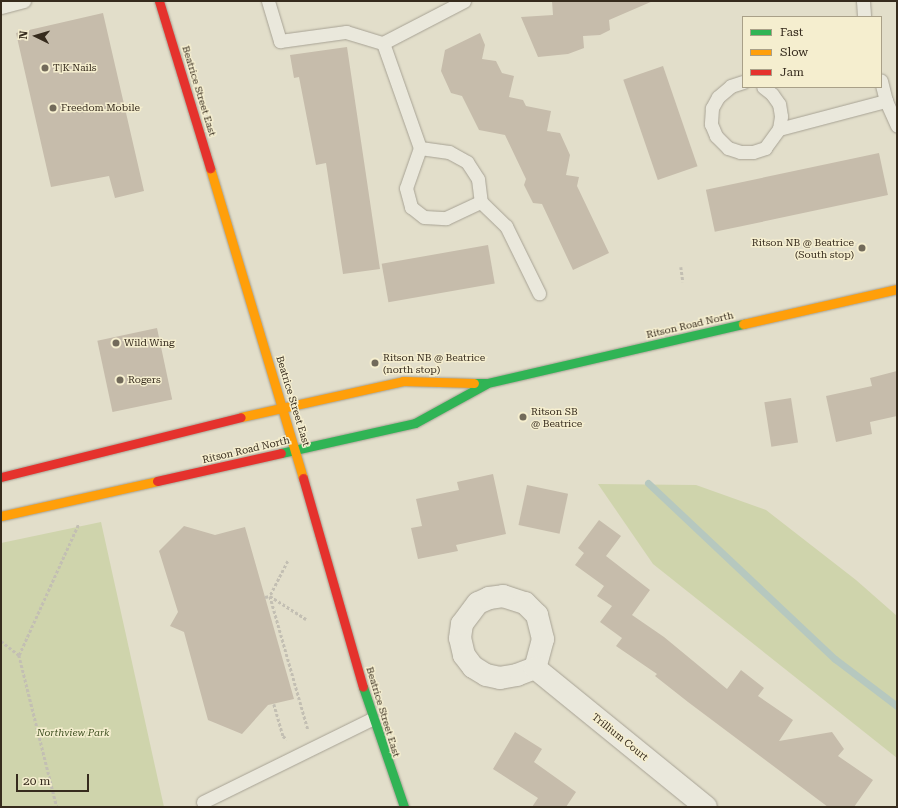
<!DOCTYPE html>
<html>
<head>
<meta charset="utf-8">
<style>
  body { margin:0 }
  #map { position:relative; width:898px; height:808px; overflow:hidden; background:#e2deca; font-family:"Roboto Serif",serif }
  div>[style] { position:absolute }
  .green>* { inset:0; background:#cfd4ac }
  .stream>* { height:7px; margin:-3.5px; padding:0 3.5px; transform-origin:3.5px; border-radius:3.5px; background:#b6c8bf }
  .building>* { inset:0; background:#c6bcab; transform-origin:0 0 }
  .path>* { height:2.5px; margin-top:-1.25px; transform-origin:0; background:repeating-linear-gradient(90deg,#c3bfb3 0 3px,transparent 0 5px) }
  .roads { filter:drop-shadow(0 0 1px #a7a294) drop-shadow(0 0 1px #a7a294) }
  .lane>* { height:13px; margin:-6.5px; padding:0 6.5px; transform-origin:6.5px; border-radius:6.5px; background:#eae8dc }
  .street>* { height:22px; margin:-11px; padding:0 11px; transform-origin:11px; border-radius:11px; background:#eae8dc }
  .fast>* { height:9px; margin:-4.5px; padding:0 4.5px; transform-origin:4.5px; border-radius:4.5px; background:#30b455 }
  .slow>* { height:9px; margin:-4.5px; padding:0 4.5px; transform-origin:4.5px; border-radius:4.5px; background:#ff9f0a }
  .jam>* { height:9px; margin:-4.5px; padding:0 4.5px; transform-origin:4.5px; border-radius:4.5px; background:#e5322d }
  .dots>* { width:11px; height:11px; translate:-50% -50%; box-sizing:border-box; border:2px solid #f5eecf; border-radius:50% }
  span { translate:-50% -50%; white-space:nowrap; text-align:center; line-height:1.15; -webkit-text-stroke:3px #f5eecf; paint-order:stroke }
  .poi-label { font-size:10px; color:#362b1d }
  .left { translate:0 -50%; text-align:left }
  .right { translate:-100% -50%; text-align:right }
  .street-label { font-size:10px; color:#362b1d }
  .park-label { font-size:10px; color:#415223; font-style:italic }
  .frame { position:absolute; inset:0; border:2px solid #362b1d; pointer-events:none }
  .legend { position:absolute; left:742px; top:16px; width:140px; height:72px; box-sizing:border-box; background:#f5eecf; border:1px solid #a9a088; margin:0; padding:5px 7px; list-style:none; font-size:12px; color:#362b1d }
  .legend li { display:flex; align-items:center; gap:8px; height:20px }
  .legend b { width:20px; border:1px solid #a9a088 }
  .north { position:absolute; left:16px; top:16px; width:40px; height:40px; -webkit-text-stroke:3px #f5eecf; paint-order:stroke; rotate:275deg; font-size:11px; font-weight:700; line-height:16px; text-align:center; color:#362b1d }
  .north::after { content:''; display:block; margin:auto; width:14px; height:18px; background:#362b1d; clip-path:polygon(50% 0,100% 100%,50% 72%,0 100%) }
  .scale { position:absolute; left:16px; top:774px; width:73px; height:18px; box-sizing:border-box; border:2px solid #362b1d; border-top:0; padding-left:5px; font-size:12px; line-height:14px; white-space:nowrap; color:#362b1d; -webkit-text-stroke:3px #f5eecf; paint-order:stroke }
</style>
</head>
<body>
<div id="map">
  <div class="green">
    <i style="clip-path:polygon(598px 484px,696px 485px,766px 510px,856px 580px,897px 616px,897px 758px,653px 564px)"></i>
    <i style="clip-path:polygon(101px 522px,164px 807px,1px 807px,1px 543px)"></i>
  </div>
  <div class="stream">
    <i style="left:648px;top:483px;width:257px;rotate:43.3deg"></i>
    <i style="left:835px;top:659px;width:78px;rotate:37.2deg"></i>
  </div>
  <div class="building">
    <i style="clip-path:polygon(552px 1px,653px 1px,609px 20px,610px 30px,600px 35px,583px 36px,584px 48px,568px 54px,538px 57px,521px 17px,553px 15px)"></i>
    <i style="clip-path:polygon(103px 13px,144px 191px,115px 198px,109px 176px,51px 187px,16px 33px)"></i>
    <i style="clip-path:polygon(480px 33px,485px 45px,482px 59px,496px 61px,502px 73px,514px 76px,509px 97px,523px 100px,526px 106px,551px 111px,547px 131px,560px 133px,570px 155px,566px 175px,579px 177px,577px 186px,609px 253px,573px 270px,542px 204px,533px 203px,524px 185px,526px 179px,505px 135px,479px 130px,462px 96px,451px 93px,441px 71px,445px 50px)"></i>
    <i style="clip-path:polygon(347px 47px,380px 269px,343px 274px,326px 163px,316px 165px,299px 77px,294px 78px,290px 55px)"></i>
    <i style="left:663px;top:66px;width:106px;height:42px;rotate:71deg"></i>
    <i style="left:879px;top:153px;width:43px;height:177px;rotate:78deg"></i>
    <i style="left:488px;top:245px;width:39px;height:108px;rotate:80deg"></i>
    <i style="left:157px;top:328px;width:73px;height:61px;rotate:78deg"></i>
    <i style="clip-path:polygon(897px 371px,897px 416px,870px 422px,872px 434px,836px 442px,826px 396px,872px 386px,870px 378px)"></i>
    <i style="left:791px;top:398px;width:45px;height:27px;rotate:81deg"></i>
    <i style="clip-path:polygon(493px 474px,506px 534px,456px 545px,458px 551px,418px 559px,411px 528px,422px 526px,416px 499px,459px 490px,457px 482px)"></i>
    <i style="left:527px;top:485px;width:42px;height:41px;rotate:12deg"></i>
    <i style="clip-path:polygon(599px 520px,621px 536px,606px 556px,650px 590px,632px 615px,664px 637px,727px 689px,741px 670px,764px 688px,758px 696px,793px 720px,779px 741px,832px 732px,844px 749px,838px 756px,873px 780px,854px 807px,828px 807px,688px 702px,655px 676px,657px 674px,616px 646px,622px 638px,600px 622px,612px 606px,597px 596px,604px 586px,575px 565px,584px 553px,578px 548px)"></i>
    <i style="clip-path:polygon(184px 526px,215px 535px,245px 527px,294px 699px,268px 705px,242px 734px,208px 720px,184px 632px,170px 626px,178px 612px,159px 551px)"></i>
    <i style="clip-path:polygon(515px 732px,542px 749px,534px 762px,576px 792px,566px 807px,532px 807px,538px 798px,493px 769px)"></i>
  </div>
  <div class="path">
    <i style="left:681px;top:267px;width:15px;rotate:82deg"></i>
    <i style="left:288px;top:561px;width:39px;rotate:117deg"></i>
    <i style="left:270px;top:596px;width:43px;rotate:32.6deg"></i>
    <i style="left:265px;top:597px;width:5px;rotate:-11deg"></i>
    <i style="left:270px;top:596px;width:138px;rotate:74.1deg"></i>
    <i style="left:1px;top:641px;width:23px;rotate:38deg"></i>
    <i style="left:19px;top:655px;width:157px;rotate:76deg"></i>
    <i style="left:19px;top:655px;width:145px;rotate:-65.6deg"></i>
    <i style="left:274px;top:704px;width:33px;rotate:74deg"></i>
    <i style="left:283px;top:736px;width:5px;rotate:37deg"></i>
  </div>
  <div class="roads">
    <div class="lane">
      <i style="left:268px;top:1px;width:42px;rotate:73.3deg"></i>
      <i style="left:280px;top:41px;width:67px;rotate:-7.8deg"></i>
      <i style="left:346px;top:32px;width:39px;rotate:17deg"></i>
      <i style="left:464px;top:1px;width:91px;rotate:152.6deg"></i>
      <i style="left:383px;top:43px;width:111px;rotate:70.6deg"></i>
      <i style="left:420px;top:148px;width:42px;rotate:109.3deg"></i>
      <i style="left:406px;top:188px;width:20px;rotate:75deg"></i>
      <i style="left:411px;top:207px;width:16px;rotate:38deg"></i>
      <i style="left:424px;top:217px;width:22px;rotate:3deg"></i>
      <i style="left:446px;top:218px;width:38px;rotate:-25deg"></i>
      <i style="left:863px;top:1px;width:16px;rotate:86deg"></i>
      <i style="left:1px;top:7px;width:24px;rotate:-15deg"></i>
      <i style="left:743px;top:82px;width:13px;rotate:162deg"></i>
      <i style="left:731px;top:86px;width:17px;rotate:140deg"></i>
      <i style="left:718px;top:97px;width:13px;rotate:119deg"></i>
      <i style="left:712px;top:108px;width:16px;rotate:94deg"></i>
      <i style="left:711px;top:124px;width:13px;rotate:67deg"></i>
      <i style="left:716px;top:136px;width:17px;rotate:45deg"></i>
      <i style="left:728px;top:148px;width:13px;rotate:18deg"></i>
      <i style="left:740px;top:152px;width:13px"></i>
      <i style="left:753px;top:152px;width:13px;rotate:-18deg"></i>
      <i style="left:765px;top:148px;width:24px;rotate:-54deg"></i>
      <i style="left:779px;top:129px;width:13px;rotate:-81deg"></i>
      <i style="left:781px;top:116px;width:12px;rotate:-99deg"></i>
      <i style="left:779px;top:104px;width:12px;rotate:-125deg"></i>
      <i style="left:772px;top:94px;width:11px;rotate:-142deg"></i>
      <i style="left:886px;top:101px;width:27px;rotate:66deg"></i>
      <i style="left:779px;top:129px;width:111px;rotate:-14.7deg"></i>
      <i style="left:886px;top:101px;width:21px;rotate:-104deg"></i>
      <i style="left:420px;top:148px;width:29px;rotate:8deg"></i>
      <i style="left:449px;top:152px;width:21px;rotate:29deg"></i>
      <i style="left:467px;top:162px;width:20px;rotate:57deg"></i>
      <i style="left:478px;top:179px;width:23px;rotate:83deg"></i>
      <i style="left:481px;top:202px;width:35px;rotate:44deg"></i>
      <i style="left:506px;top:226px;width:75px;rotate:63.8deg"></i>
      <i style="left:203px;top:802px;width:188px;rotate:-26.2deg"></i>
    </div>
    <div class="street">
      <i style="left:503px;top:596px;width:23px;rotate:18deg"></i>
      <i style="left:525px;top:603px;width:17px;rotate:45deg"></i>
      <i style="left:537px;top:615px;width:25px;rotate:76deg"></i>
      <i style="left:543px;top:639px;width:30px;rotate:105deg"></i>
      <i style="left:535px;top:668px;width:19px;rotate:159deg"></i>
      <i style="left:517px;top:675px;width:17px;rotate:170deg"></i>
      <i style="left:500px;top:678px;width:14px;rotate:-168deg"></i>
      <i style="left:486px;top:675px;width:15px;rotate:-148deg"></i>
      <i style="left:473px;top:667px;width:15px;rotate:-127deg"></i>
      <i style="left:464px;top:655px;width:17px;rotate:-103deg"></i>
      <i style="left:460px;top:638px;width:14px;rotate:-82deg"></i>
      <i style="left:462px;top:624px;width:26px;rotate:-53deg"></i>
      <i style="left:478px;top:603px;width:12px;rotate:-24deg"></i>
      <i style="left:489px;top:598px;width:14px;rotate:-8deg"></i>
      <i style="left:535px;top:668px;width:220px;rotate:39.1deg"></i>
    </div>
    <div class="fast">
      <i style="left:474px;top:383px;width:13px"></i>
      <i style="left:487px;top:383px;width:263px;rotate:-13deg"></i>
      <i style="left:281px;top:453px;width:137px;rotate:-12.6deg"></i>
      <i style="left:415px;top:423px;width:81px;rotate:-28.8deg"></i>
      <i style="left:363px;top:687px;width:127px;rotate:71.1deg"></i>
    </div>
    <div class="slow">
      <i style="left:210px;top:168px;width:324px;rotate:73.3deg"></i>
      <i style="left:743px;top:324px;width:158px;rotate:-12.8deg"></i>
      <i style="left:241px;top:417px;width:166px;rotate:-12.5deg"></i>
      <i style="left:403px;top:381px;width:71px;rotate:1.6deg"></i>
      <i style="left:1px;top:516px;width:160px;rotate:-12.6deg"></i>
    </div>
    <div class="jam">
      <i style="left:159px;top:1px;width:175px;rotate:73deg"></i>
      <i style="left:1px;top:477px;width:247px;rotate:-14deg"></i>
      <i style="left:303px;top:478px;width:217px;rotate:74deg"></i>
      <i style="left:157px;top:481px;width:127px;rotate:-12.7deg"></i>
    </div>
  </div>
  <div class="dots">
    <i style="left:45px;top:68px;background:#726a5a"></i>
    <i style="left:53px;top:108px;background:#726a5a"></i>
    <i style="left:862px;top:248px;background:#726a5a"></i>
    <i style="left:116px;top:343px;background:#726a5a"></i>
    <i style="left:375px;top:363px;background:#726a5a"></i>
    <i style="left:120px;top:380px;background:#726a5a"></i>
    <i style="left:523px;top:417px;background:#726a5a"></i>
  </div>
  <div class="poi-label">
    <span class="left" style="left:53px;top:68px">T|K Nails</span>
    <span class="left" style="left:61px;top:108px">Freedom Mobile</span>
    <span class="right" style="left:854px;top:248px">Ritson NB @ Beatrice<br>(South stop)</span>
    <span class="left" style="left:124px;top:343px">Wild Wing</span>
    <span class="left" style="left:383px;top:363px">Ritson NB @ Beatrice<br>(north stop)</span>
    <span class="left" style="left:128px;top:380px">Rogers</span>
    <span class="left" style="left:531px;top:417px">Ritson SB<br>@ Beatrice</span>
  </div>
  <div class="street-label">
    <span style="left:199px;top:91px;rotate:73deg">Beatrice Street East</span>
    <span style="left:690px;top:325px;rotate:-13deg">Ritson Road North</span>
    <span style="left:293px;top:401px;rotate:73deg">Beatrice Street East</span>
    <span style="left:246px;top:450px;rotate:-13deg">Ritson Road North</span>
    <span style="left:383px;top:712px;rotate:73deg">Beatrice Street East</span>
    <span style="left:620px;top:737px;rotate:39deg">Trillium Court</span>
  </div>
  <div class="park-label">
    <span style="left:73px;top:733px">Northview Park</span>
  </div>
  <div class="frame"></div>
  <ul class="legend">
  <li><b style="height:5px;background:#30b455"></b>Fast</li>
  <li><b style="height:5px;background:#ff9f0a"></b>Slow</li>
  <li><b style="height:5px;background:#e5322d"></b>Jam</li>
  </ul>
  <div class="north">N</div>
  <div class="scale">20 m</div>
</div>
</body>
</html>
